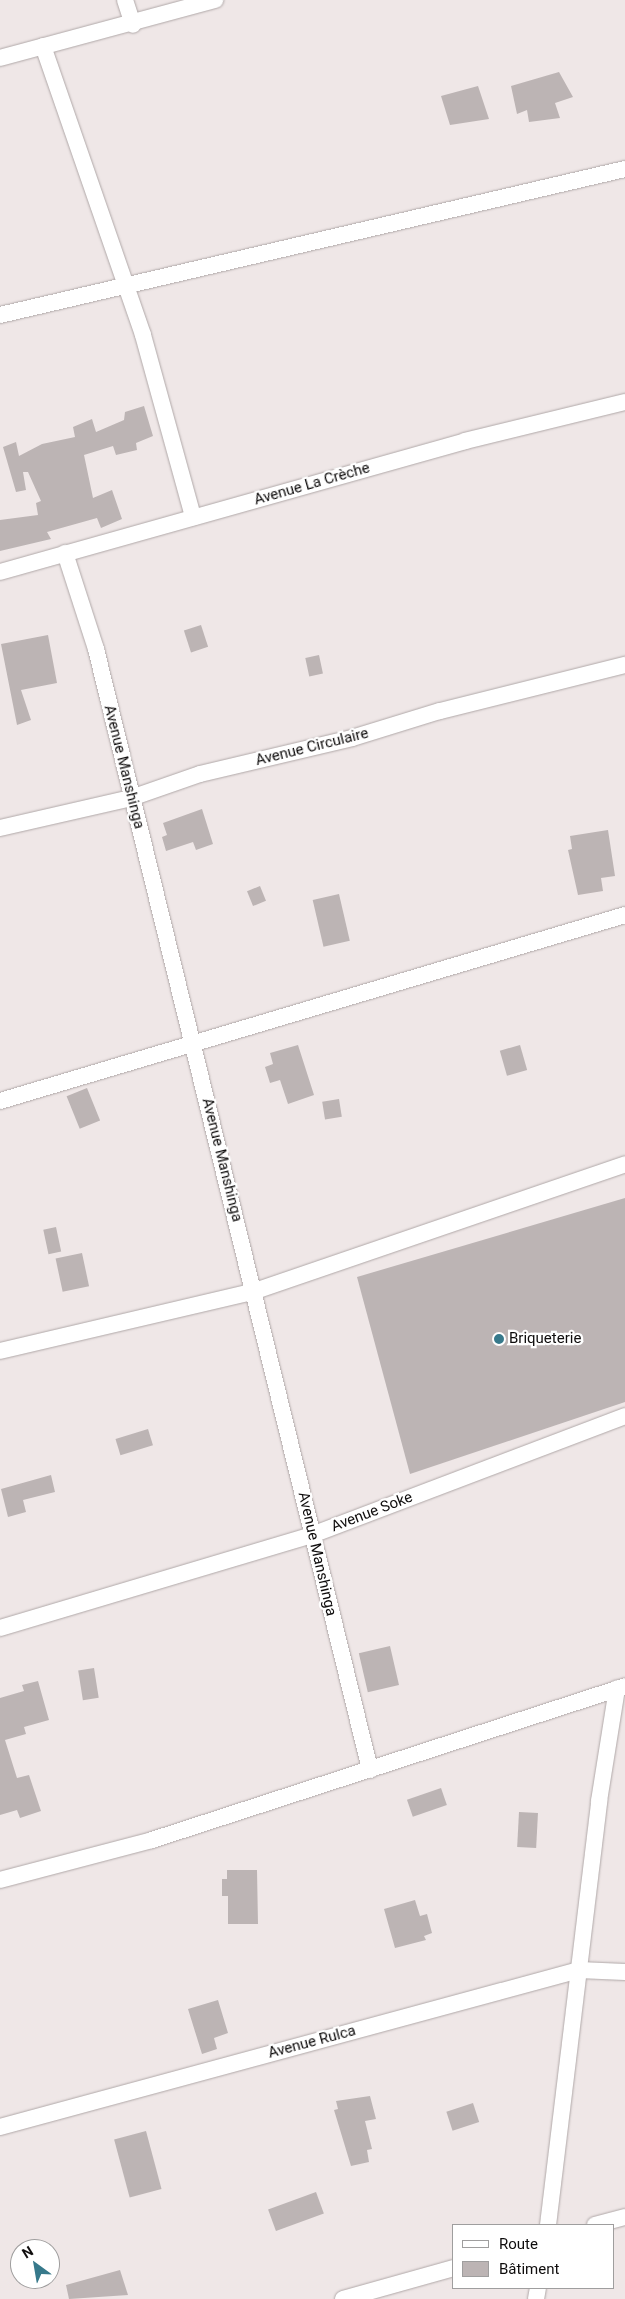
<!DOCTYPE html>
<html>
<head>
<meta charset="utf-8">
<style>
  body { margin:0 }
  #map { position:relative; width:625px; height:2299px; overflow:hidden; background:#efe7e7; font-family:Roboto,sans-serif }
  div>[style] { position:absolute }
  .building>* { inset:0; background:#bcb4b4; transform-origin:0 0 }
  .roads { filter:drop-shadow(0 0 1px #b0a8a8) drop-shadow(0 0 1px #b0a8a8) }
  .street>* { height:16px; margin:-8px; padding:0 8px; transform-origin:8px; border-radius:8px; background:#fff }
  .dots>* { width:14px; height:14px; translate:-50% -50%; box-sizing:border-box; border:2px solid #fff; border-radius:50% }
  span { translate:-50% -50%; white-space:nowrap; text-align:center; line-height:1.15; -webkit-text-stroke:4.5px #fff; paint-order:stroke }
  .street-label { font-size:15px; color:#0f0d0d }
  .poi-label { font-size:15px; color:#0f0d0d }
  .left { translate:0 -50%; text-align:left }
  .legend { position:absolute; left:452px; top:2224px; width:162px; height:65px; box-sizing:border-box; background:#fff; border:1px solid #9f9e9e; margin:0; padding:6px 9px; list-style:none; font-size:15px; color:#0f0d0d }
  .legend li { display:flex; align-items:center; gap:10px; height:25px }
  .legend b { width:25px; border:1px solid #9f9e9e }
  .north { position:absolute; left:10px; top:2239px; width:50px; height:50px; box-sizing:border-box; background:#fff; border:1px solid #9f9e9e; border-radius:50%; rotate:328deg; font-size:14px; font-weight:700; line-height:20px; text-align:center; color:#0f0d0d }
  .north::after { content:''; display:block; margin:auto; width:18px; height:22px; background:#37798b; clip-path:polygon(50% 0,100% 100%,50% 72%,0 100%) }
</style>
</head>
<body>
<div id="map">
  <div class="building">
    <i style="clip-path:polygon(559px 72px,573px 97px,555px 103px,560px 118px,529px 122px,527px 110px,517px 114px,511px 86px)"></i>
    <i style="clip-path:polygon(478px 86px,489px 119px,450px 125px,441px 96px)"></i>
    <i style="clip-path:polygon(144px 406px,153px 436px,136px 443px,137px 450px,116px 455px,113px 446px,84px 455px,93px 498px,112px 490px,122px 519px,101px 528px,97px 518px,47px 532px,51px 539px,0 551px,0 520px,38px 515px,36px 503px,41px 501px,28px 472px,23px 472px,26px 490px,16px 492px,3px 447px,16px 442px,19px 456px,42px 444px,75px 437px,73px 427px,92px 419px,96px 432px,124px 420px,125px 412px)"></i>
    <i style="left:201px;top:625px;width:23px;height:18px;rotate:72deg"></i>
    <i style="clip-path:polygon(48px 635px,57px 683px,21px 690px,31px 720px,17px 725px,1px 644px)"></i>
    <i style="left:319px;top:655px;width:19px;height:14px;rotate:78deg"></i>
    <i style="clip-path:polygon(202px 809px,213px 844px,196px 850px,193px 842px,166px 851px,162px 837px,167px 835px,163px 823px)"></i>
    <i style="clip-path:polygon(608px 830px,615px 876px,601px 878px,603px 891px,578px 895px,568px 850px,572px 849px,570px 836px)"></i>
    <i style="left:260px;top:886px;width:16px;height:14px;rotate:68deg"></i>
    <i style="left:339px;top:894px;width:48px;height:27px;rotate:77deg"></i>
    <i style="clip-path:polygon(298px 1045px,314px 1095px,288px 1104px,280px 1080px,270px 1083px,265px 1067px,273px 1064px,270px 1053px)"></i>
    <i style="left:520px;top:1045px;width:26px;height:21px;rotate:74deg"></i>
    <i style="left:87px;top:1088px;width:35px;height:22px;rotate:68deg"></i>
    <i style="left:339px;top:1099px;width:18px;height:17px;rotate:81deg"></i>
    <i style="clip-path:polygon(625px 1198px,625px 1402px,410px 1474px,357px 1277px)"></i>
    <i style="left:56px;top:1227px;width:25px;height:13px;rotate:78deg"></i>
    <i style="left:82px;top:1253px;width:34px;height:27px;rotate:78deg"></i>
    <i style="left:148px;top:1429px;width:17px;height:34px;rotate:73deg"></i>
    <i style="clip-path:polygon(51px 1475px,55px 1492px,23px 1500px,26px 1512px,8px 1517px,1px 1489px)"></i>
    <i style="left:390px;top:1646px;width:40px;height:32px;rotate:77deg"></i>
    <i style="left:94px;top:1668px;width:30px;height:16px;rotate:81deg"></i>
    <i style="clip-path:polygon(38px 1681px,49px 1720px,24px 1727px,26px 1734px,5px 1740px,17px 1778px,29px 1775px,41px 1811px,20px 1818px,17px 1810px,0 1815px,0 1698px,24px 1691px,22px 1685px)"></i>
    <i style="left:441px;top:1788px;width:18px;height:36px;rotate:71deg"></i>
    <i style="left:519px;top:1812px;width:19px;height:35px;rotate:3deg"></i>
    <i style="clip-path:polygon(227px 1870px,257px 1870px,258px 1924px,228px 1924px,228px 1896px,222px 1896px,222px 1879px,227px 1879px)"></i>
    <i style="clip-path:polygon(415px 1900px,420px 1916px,427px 1914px,432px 1933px,424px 1936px,426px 1940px,395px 1948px,384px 1909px)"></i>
    <i style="clip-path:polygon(218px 2000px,228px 2033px,214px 2038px,217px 2049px,202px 2054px,188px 2009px)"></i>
    <i style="clip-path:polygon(370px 2096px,376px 2119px,365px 2121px,372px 2149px,367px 2150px,369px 2162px,351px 2166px,334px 2110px,338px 2109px,336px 2101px)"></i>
    <i style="left:473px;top:2103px;width:20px;height:28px;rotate:72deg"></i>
    <i style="left:146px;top:2131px;width:60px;height:33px;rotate:75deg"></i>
    <i style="left:316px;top:2192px;width:23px;height:51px;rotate:70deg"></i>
    <i style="clip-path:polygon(120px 2270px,128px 2295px,69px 2299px,66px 2285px)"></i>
  </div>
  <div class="roads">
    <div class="street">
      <i style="left:125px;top:0;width:26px;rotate:72deg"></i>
      <i style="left:43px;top:46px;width:306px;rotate:70.9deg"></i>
      <i style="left:143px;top:335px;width:189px;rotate:74.6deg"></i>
      <i style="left:0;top:58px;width:223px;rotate:-15.1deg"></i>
      <i style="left:0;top:315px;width:642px;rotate:-13.15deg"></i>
      <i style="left:65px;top:553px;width:101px;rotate:72.1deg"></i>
      <i style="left:96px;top:649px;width:1154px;rotate:76.26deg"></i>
      <i style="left:0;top:572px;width:483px;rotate:-15.7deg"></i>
      <i style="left:465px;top:441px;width:165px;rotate:-13.7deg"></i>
      <i style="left:0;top:828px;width:134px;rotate:-12.9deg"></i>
      <i style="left:131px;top:798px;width:73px;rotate:-19.2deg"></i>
      <i style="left:200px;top:774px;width:156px;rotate:-13.3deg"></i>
      <i style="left:352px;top:738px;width:92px;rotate:-17.1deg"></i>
      <i style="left:440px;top:711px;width:191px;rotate:-14deg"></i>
      <i style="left:0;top:1101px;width:652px;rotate:-16.57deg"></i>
      <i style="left:0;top:1351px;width:262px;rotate:-13.2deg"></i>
      <i style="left:255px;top:1291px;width:391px;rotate:-18.9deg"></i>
      <i style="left:0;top:1628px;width:326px;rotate:-16.6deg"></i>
      <i style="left:312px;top:1535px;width:335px;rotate:-20.8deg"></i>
      <i style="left:0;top:1880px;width:157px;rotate:-14.7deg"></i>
      <i style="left:152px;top:1840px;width:497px;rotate:-18deg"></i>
      <i style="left:0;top:2127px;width:600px;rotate:-15.17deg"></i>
      <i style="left:579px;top:1970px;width:46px;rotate:2.5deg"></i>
      <i style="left:548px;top:2225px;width:427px;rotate:-83.1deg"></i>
      <i style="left:599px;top:1801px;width:114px;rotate:-80.9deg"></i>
      <i style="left:595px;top:2225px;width:31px;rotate:-15deg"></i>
      <i style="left:343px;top:2299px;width:115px;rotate:-15.6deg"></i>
      <i style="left:536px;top:2299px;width:11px;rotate:-80deg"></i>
    </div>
  </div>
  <div class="dots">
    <i style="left:499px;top:1339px;background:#37798b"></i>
  </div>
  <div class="street-label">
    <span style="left:312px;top:484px;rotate:-16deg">Avenue La Crèche</span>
    <span style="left:312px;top:747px;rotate:-14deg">Avenue Circulaire</span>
    <span style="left:124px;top:767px;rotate:76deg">Avenue Manshinga</span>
    <span style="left:222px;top:1160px;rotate:76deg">Avenue Manshinga</span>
    <span style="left:372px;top:1512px;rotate:-21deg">Avenue Soke</span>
    <span style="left:317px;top:1554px;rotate:77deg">Avenue Manshinga</span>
    <span style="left:312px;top:2042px;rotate:-15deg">Avenue Rulca</span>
  </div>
  <div class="poi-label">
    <span class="left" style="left:509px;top:1339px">Briqueterie</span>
  </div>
  <ul class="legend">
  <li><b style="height:6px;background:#fff"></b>Route</li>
  <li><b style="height:14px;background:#bcb4b4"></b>Bâtiment</li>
  </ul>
  <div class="north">N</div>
</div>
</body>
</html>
